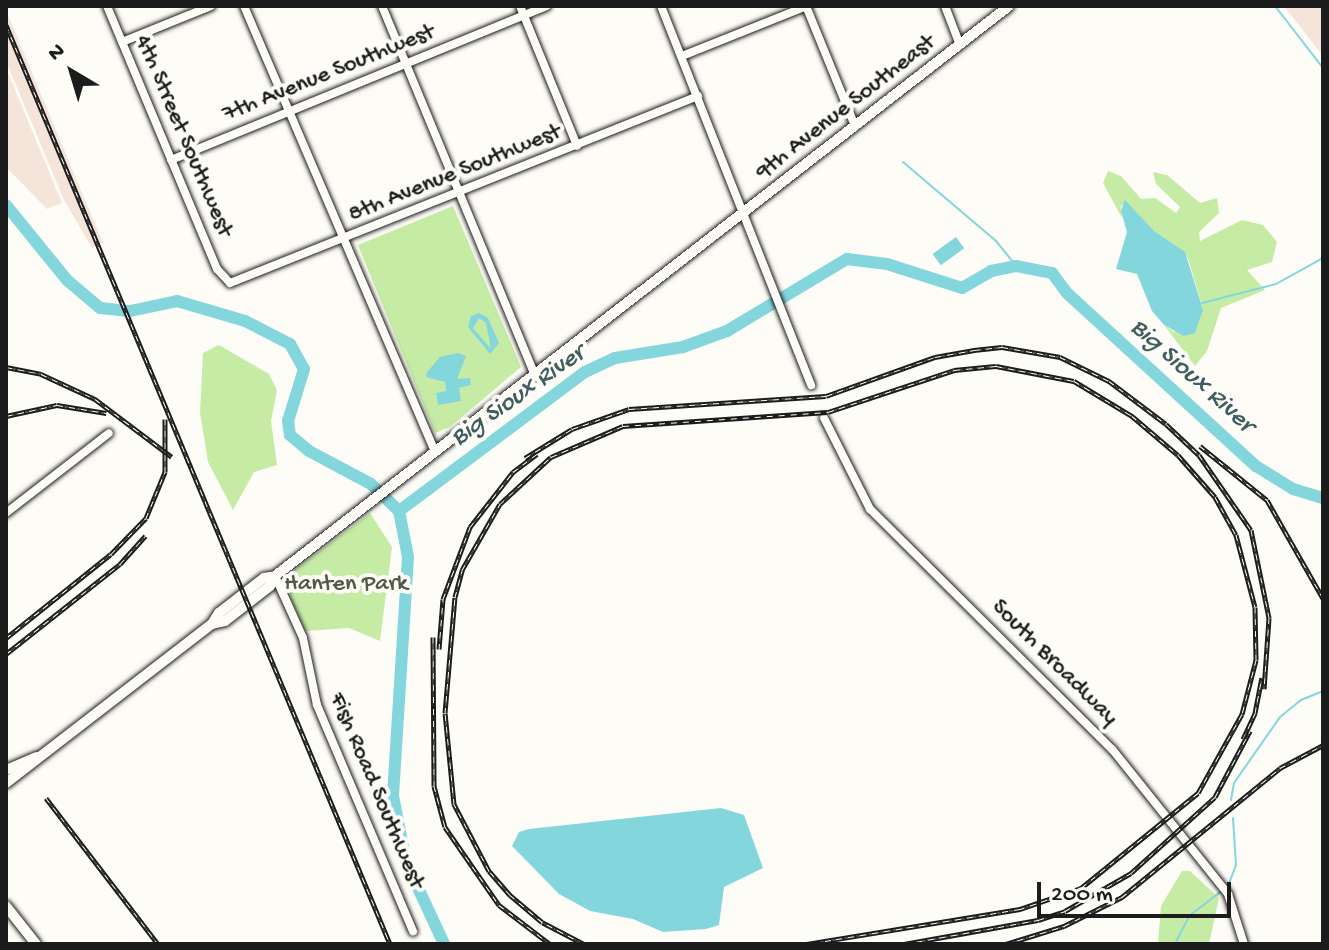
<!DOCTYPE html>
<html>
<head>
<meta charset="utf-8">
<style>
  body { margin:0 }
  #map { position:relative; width:1329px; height:950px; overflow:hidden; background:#fdfcf7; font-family:"Gochi Hand",sans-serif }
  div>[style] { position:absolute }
  .built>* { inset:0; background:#f4e4d9 }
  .green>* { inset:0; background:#c6eba5 }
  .water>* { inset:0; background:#84d6dd; transform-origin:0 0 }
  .stream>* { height:2px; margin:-1px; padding:0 1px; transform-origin:1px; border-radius:1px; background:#84d6dd }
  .river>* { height:12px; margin:-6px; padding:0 6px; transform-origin:6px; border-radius:6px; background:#84d6dd }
  .roads { filter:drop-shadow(0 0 2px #1c1c1c) drop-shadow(0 0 2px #1c1c1c) }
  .minor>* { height:8px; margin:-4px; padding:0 4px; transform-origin:4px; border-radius:4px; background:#fdfcf7 }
  .major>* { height:10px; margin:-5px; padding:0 5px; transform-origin:5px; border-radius:5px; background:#fdfcf7 }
  .rail>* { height:5px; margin-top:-2.5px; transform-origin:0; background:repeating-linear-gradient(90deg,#fdfcf7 0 6px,#1c1c1c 0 12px); box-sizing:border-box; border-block:2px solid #1c1c1c }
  span { translate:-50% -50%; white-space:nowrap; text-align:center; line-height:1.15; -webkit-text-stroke:8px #fdfcf7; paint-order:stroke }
  .street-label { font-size:24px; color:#1c1c1c }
  .park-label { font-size:24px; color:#4f5a45 }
  .water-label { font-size:26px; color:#405d60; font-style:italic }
  .frame { position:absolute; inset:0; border:8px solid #1c1c1c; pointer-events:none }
  .north { position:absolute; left:32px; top:32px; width:80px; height:80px; -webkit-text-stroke:6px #fdfcf7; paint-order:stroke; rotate:322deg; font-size:22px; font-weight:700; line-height:32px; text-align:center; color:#1c1c1c }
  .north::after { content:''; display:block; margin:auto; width:28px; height:36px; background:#1c1c1c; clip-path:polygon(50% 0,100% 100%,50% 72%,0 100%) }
  .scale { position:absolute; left:1037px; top:882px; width:194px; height:36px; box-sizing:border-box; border:4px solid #1c1c1c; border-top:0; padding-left:10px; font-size:24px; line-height:28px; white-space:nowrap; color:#1c1c1c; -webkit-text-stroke:6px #fdfcf7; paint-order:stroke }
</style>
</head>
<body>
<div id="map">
  <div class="built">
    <i style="clip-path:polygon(1284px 6px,1323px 6px,1323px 56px)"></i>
    <i style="clip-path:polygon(6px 10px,103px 243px,92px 248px,64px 200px,6px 61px)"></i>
    <i style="clip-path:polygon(6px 68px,62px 203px,47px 209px,6px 167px)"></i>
  </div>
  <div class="green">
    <i style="clip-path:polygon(1108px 171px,1121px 176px,1141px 199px,1155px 198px,1176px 213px,1180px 207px,1156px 184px,1153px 172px,1167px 175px,1200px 203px,1217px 198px,1219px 213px,1199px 232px,1200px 241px,1242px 220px,1263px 225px,1277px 242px,1272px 262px,1247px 270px,1265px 290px,1221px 308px,1207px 351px,1195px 366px,1164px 325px,1174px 332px,1203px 310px,1188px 258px,1121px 205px,1122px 218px,1103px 183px)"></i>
    <i style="clip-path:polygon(453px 206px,521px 367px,450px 427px,435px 433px,358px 245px)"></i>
    <i style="clip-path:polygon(219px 345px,269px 374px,277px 390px,271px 421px,277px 465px,254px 472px,233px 510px,208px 462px,200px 413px,203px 353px)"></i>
    <i style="clip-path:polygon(370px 513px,392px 547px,380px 641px,349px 628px,305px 631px,283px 579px)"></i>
    <i style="clip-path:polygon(1182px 871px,1190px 871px,1219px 898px,1209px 944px,1158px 944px,1161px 906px)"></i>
  </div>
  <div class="water">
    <i style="clip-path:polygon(1125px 200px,1154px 231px,1185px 252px,1203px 310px,1195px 333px,1184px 336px,1164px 325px,1152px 311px,1137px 274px,1116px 269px,1127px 232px,1121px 211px)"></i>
    <i style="left:956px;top:237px;width:14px;height:29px;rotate:54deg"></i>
    <i style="clip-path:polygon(evenodd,479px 313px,488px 318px,499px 343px,490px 354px,468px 327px,471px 316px,479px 313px,479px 318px,486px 323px,491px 349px,473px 328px,479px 318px)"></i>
    <i style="clip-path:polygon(458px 353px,466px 356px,457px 379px,470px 378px,471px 385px,459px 388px,461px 401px,438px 405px,436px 393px,446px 391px,445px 382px,426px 377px,427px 372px,440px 357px)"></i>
    <i style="clip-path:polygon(721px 808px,744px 815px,763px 868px,724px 887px,719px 925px,706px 929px,663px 932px,633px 919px,590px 911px,559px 894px,512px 846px,519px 832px,529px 829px)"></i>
  </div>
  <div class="stream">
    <i style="left:1275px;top:6px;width:78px;rotate:52.3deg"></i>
    <i style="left:903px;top:162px;width:122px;rotate:40.3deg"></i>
    <i style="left:996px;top:241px;width:32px;rotate:51deg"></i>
    <i style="left:1202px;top:303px;width:76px;rotate:-14.4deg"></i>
    <i style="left:1276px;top:284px;width:54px;rotate:-29deg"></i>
    <i style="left:1231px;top:800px;width:17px;rotate:-80deg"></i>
    <i style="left:1234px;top:783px;width:80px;rotate:-55.1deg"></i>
    <i style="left:1280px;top:717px;width:27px;rotate:-39deg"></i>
    <i style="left:1301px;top:700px;width:24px;rotate:-22deg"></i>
    <i style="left:1228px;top:886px;width:22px;rotate:-69deg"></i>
    <i style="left:1236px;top:865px;width:47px;rotate:-93.7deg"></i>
    <i style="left:1175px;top:944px;width:31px;rotate:-63deg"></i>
    <i style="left:1189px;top:916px;width:43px;rotate:-37.4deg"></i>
  </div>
  <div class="river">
    <i style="left:6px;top:205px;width:97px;rotate:50.9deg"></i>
    <i style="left:67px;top:280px;width:43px;rotate:40.3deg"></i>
    <i style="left:100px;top:308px;width:30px;rotate:6deg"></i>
    <i style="left:130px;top:311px;width:48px;rotate:-12deg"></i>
    <i style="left:177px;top:301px;width:71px;rotate:16.4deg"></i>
    <i style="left:245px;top:321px;width:51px;rotate:27.1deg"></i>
    <i style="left:290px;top:344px;width:29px;rotate:61deg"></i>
    <i style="left:304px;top:369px;width:54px;rotate:107.1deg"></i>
    <i style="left:288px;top:421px;width:14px;rotate:82deg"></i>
    <i style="left:290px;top:435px;width:25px;rotate:40deg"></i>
    <i style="left:309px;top:451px;width:70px;rotate:28deg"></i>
    <i style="left:371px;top:484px;width:39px;rotate:44deg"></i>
    <i style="left:399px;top:511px;width:232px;rotate:-36.8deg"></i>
    <i style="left:585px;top:372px;width:33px;rotate:-25deg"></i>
    <i style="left:615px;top:358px;width:69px;rotate:-9.2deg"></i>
    <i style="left:683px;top:347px;width:47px;rotate:-20deg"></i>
    <i style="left:727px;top:331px;width:140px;rotate:-31deg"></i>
    <i style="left:847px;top:259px;width:40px;rotate:7.1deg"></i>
    <i style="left:887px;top:264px;width:79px;rotate:17.7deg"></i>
    <i style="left:962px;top:288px;width:34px;rotate:-30deg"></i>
    <i style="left:991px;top:271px;width:25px;rotate:-11deg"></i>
    <i style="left:1016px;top:266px;width:37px;rotate:11deg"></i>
    <i style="left:1052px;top:273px;width:26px;rotate:53deg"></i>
    <i style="left:1068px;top:294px;width:255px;rotate:42.5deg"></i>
    <i style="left:1256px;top:466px;width:44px;rotate:31.9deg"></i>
    <i style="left:1293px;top:489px;width:31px;rotate:17deg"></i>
    <i style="left:399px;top:511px;width:47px;rotate:78.9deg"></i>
    <i style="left:408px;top:557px;width:239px;rotate:93.6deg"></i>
    <i style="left:393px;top:796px;width:67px;rotate:78.9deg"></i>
    <i style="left:406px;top:862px;width:90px;rotate:65.1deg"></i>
  </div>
  <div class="roads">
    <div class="minor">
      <i style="left:107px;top:6px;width:285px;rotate:67.3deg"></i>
      <i style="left:217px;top:269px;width:19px;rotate:47deg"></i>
      <i style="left:230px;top:283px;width:504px;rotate:-21.78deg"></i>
      <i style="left:244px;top:6px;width:484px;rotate:66.8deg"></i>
      <i style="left:382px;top:6px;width:399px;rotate:67.5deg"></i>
      <i style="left:520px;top:6px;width:151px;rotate:67.8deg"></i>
      <i style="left:661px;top:6px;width:408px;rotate:68.4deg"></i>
      <i style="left:806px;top:6px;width:130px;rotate:67.8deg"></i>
      <i style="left:945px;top:6px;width:42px;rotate:69deg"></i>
      <i style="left:122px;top:42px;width:96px;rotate:-22deg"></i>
      <i style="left:682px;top:56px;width:135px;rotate:-21.8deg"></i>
      <i style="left:171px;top:160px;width:406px;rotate:-22.3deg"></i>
      <i style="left:824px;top:418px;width:102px;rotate:63.2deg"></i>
      <i style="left:870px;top:509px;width:341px;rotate:44.8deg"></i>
      <i style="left:1112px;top:749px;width:186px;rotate:51.3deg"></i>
      <i style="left:1228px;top:894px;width:52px;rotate:72.3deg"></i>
      <i style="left:6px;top:513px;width:130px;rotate:-37.8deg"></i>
      <i style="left:275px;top:576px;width:68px;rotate:65.7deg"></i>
      <i style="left:303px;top:638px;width:68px;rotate:78.2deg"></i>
      <i style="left:317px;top:705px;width:246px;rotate:67deg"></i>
    </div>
    <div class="major">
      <i style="left:212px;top:624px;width:13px;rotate:-13deg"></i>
      <i style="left:225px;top:621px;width:57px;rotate:-37.9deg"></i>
      <i style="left:270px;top:586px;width:11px;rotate:-63deg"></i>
      <i style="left:6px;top:770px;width:33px;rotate:-23deg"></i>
      <i style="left:6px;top:783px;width:260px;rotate:-37.7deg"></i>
      <i style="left:212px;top:624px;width:13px;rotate:-58deg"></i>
      <i style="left:219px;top:613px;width:57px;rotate:-37.9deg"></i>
      <i style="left:264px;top:578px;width:11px;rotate:-10deg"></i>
      <i style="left:275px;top:576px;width:929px;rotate:-37.83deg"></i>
      <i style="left:6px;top:906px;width:48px;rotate:51.7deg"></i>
    </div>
  </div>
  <div class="rail">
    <i style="left:6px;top:25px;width:996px;rotate:67.32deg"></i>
    <i style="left:6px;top:367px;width:36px;rotate:11deg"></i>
    <i style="left:41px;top:374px;width:60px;rotate:24.8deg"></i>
    <i style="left:95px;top:399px;width:96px;rotate:37deg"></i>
    <i style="left:6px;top:416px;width:52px;rotate:-12.2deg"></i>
    <i style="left:57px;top:405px;width:50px;rotate:9.3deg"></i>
    <i style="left:1200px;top:446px;width:86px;rotate:38.9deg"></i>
    <i style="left:1267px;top:500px;width:113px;rotate:60.3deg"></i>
    <i style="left:525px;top:458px;width:55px;rotate:-31.7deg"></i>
    <i style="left:572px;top:429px;width:60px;rotate:-19.3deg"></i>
    <i style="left:629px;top:409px;width:197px;rotate:-3.8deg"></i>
    <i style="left:826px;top:396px;width:116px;rotate:-19.7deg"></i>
    <i style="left:935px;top:357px;width:40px;rotate:-10deg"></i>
    <i style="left:974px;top:350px;width:28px;rotate:-6deg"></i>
    <i style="left:1002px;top:347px;width:59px;rotate:9.8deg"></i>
    <i style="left:1060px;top:357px;width:55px;rotate:26.1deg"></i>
    <i style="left:1109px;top:381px;width:71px;rotate:37deg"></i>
    <i style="left:1166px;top:424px;width:45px;rotate:43.2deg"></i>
    <i style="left:1199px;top:455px;width:91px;rotate:55.3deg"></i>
    <i style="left:1251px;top:530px;width:90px;rotate:78.4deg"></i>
    <i style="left:1269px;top:618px;width:71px;rotate:94deg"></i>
    <i style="left:433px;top:637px;width:149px;rotate:89.6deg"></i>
    <i style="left:434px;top:786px;width:42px;rotate:75deg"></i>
    <i style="left:445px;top:827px;width:95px;rotate:55.3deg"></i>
    <i style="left:499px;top:905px;width:64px;rotate:37.4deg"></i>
    <i style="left:6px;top:638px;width:134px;rotate:-38.7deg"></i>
    <i style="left:111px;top:554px;width:50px;rotate:-45.8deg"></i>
    <i style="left:146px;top:518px;width:50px;rotate:-67.6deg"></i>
    <i style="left:165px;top:472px;width:53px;rotate:-90deg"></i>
    <i style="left:439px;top:649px;width:50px;rotate:-85.4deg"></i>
    <i style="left:443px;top:599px;width:77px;rotate:-69.4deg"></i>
    <i style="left:470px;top:527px;width:70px;rotate:-52deg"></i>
    <i style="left:513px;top:472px;width:30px;rotate:-37deg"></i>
    <i style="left:6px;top:654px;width:145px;rotate:-38.3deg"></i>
    <i style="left:120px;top:564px;width:38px;rotate:-48deg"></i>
    <i style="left:1243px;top:739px;width:29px;rotate:-65deg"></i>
    <i style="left:1255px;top:713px;width:36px;rotate:-79deg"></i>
    <i style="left:46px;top:798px;width:184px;rotate:52.5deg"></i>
    <i style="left:584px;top:944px;width:47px;rotate:-152.4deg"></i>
    <i style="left:542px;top:922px;width:42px;rotate:-139.8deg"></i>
    <i style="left:510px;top:895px;width:32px;rotate:-131deg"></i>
    <i style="left:489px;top:871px;width:76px;rotate:-117.6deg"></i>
    <i style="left:454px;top:804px;width:91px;rotate:-95.6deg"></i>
    <i style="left:445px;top:713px;width:116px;rotate:-85.1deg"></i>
    <i style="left:455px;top:597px;width:28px;rotate:-75deg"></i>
    <i style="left:462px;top:570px;width:76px;rotate:-60.1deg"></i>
    <i style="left:500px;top:504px;width:69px;rotate:-42.7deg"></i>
    <i style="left:551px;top:457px;width:78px;rotate:-23.3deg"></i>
    <i style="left:623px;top:426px;width:205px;rotate:-3.9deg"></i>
    <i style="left:828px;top:412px;width:133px;rotate:-18.4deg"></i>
    <i style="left:954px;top:370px;width:42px;rotate:-5.4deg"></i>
    <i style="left:996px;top:366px;width:79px;rotate:10.9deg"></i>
    <i style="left:1074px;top:381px;width:68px;rotate:31.1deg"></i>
    <i style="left:1132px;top:416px;width:60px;rotate:40.3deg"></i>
    <i style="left:1178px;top:455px;width:56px;rotate:48.6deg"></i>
    <i style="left:1215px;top:497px;width:43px;rotate:61.1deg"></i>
    <i style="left:1236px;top:535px;width:74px;rotate:75.2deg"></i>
    <i style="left:1255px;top:607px;width:53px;rotate:88.9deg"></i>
    <i style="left:1256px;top:660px;width:56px;rotate:104.5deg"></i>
    <i style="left:1242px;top:714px;width:90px;rotate:119.1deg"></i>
    <i style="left:1198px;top:793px;width:151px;rotate:140.9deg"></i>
    <i style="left:1081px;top:888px;width:65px;rotate:161deg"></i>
    <i style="left:1020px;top:909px;width:216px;rotate:170.7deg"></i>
    <i style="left:904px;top:944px;width:136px;rotate:-10.2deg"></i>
    <i style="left:1038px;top:920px;width:28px;rotate:-18deg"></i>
    <i style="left:1065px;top:911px;width:76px;rotate:-29.9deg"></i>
    <i style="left:1131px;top:873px;width:113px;rotate:-42.1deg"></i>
    <i style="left:1215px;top:797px;width:75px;rotate:-62.1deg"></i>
    <i style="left:1006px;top:944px;width:61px;rotate:-17.2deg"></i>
    <i style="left:1064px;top:926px;width:65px;rotate:-26.6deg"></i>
    <i style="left:1122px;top:897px;width:204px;rotate:-39.2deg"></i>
    <i style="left:1280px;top:768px;width:49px;rotate:-28.1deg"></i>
  </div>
  <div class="street-label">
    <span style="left:329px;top:74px;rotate:-22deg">7th Avenue Southwest</span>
    <span style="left:846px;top:108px;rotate:-38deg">9th Avenue Southeast</span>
    <span style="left:183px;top:136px;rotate:67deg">4th Street Southwest</span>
    <span style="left:455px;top:174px;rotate:-22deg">8th Avenue Southwest</span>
    <span style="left:1054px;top:663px;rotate:45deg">South Broadway</span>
    <span style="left:376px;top:791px;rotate:67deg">Fish Road Southwest</span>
  </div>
  <div class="park-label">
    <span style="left:346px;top:585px">Hanten Park</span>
  </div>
  <div class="water-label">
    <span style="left:1191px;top:377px;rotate:42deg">Big Sioux River</span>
    <span style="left:519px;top:397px;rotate:-35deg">Big Sioux River</span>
  </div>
  <div class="frame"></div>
  <div class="north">N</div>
  <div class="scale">200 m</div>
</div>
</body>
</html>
